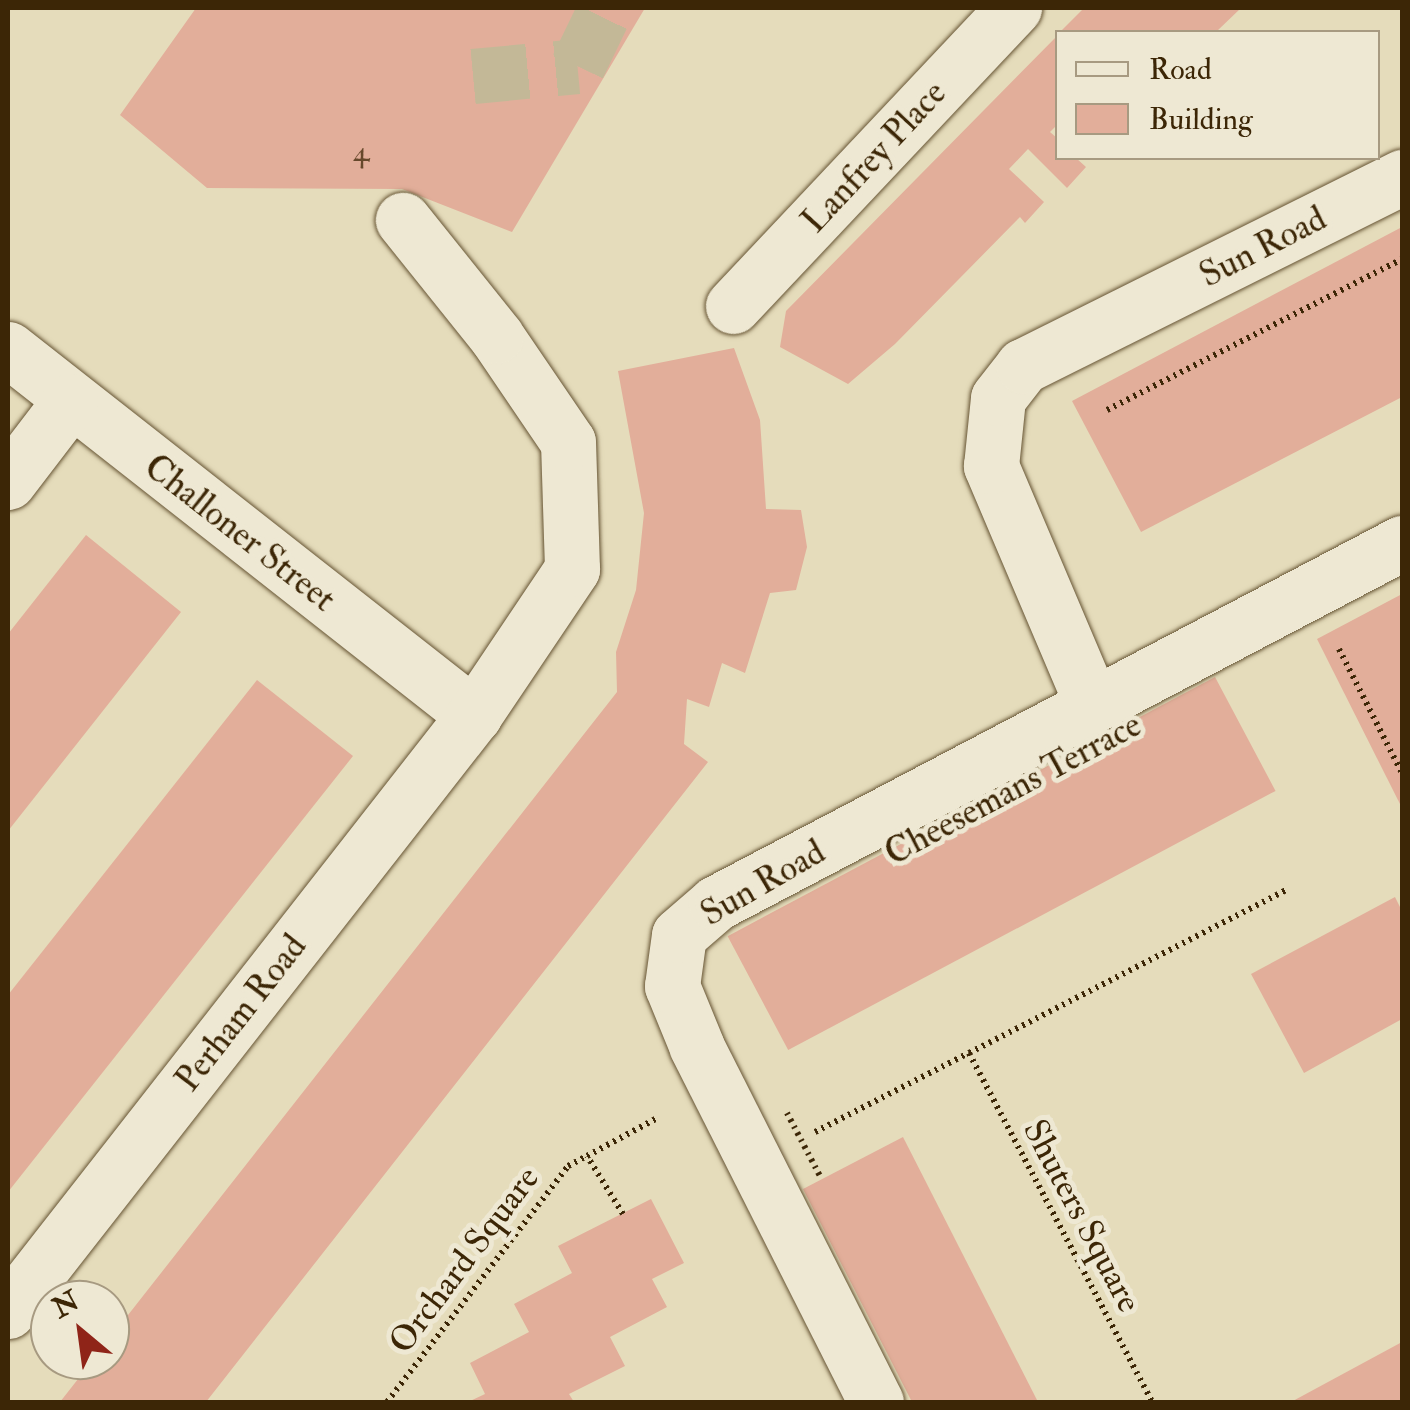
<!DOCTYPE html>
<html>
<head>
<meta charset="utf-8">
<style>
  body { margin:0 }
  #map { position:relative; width:1410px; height:1410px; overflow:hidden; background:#e5dcbb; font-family:"IM FELL Double Pica",serif }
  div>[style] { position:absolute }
  .building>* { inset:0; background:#e2ae9a; transform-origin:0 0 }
  .minor-tunnel>* { height:55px; margin-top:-27.5px; transform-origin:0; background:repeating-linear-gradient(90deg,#c3b897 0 55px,transparent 0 83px) }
  .path>* { height:6px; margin-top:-3px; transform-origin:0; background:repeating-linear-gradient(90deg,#3c2606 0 2.5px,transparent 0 7.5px) }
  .roads { filter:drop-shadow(0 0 2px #665433) drop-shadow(0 0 2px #665433) }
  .minor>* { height:55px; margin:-27.5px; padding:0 27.5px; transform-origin:27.5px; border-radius:27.5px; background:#eee8d3 }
  .path-bridge>* { height:6px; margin-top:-3px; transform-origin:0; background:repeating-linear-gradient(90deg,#3c2606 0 2.5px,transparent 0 7.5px) }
  span { translate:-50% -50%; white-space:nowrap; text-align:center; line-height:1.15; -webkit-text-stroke:10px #eee8d3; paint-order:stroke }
  .number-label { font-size:30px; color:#66482b }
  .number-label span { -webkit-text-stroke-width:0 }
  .street-label { font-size:35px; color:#3c2606 }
  .frame { position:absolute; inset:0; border:10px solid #3c2606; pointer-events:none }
  .legend { position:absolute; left:1055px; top:30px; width:325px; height:130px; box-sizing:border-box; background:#eee8d3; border:2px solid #a79a81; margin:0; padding:12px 18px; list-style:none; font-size:30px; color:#3c2606 }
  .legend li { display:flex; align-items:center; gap:20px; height:50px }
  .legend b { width:50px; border:2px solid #a79a81 }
  .north { position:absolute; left:30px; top:1280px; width:100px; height:100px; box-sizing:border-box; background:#eee8d3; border:2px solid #a79a81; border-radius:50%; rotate:331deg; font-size:28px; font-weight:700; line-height:40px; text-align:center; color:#3c2606 }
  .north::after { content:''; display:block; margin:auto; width:35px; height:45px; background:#8f2418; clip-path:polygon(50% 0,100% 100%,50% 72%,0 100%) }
</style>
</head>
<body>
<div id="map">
  <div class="building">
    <i style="clip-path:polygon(196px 8px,645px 8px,512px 232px,402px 189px,207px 188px,120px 115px)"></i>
    <i style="clip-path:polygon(1084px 8px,1241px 8px,1216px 32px,1060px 32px)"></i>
    <i style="clip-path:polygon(1058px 35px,1058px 124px,1050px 132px,1058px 139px,1058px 158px,1076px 158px,1086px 167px,1067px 188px,1028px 149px,1009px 169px,1044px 202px,1025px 223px,1020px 217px,895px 344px,848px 384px,780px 347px,786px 311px)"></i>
    <i style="clip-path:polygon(1402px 227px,1402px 397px,1141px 532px,1072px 401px)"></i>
    <i style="clip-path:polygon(734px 348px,760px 420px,766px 509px,801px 510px,807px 547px,796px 590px,770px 593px,745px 673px,722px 663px,709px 707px,687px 699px,684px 744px,708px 762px,206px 1402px,60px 1402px,93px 1360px,110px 1360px,110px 1338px,617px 692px,616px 652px,636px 590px,644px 513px,618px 371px)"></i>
    <i style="clip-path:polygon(86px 535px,181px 612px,8px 831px,8px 634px)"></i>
    <i style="clip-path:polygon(1402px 594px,1402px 808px,1317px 639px)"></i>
    <i style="left:1215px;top:677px;width:129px;height:552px;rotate:62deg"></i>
    <i style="clip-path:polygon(257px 680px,353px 756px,8px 1192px,8px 995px)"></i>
    <i style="clip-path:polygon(1395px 897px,1402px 911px,1402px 1019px,1304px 1073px,1251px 974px)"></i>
    <i style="clip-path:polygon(903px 1137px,1038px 1402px,912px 1402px,803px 1189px)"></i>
    <i style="clip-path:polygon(651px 1199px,684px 1263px,652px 1279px,667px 1307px,610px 1337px,625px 1366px,569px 1394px,574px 1402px,468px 1402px,485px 1394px,470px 1363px,529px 1332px,514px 1304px,572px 1273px,558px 1246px)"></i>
    <i style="clip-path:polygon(1402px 1342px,1402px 1402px,1291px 1402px)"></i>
  </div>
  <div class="minor-tunnel">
    <i style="left:473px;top:76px;width:105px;rotate:-5.4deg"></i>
    <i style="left:578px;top:66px;width:64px;rotate:-64.2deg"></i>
  </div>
  <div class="path">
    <i style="left:1107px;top:410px;width:331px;rotate:-27.1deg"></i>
    <i style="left:1339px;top:649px;width:139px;rotate:63.1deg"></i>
    <i style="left:969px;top:1053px;width:356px;rotate:-27.2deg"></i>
    <i style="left:815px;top:1132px;width:173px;rotate:-27.2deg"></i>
    <i style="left:969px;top:1053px;width:394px;rotate:62.3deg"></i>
    <i style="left:623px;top:1214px;width:68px;rotate:-121.8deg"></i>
    <i style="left:587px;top:1156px;width:82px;rotate:-28.4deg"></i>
    <i style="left:387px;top:1402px;width:297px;rotate:-52.5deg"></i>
    <i style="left:568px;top:1166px;width:21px;rotate:-28deg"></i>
  </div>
  <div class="roads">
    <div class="minor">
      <i style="left:733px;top:306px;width:410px;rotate:-46.7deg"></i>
      <i style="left:8px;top:349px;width:593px;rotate:38.15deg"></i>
      <i style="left:8px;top:482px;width:102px;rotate:-52.6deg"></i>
      <i style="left:1092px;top:704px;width:259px;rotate:-113deg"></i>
      <i style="left:991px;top:466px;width:68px;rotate:-84.1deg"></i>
      <i style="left:998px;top:398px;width:41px;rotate:-52deg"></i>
      <i style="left:1023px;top:366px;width:424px;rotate:-26.5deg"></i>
      <i style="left:8px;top:1311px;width:757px;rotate:-51.98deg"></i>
      <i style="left:474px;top:715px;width:176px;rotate:-56.1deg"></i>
      <i style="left:572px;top:569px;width:127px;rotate:-91.8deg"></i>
      <i style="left:568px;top:442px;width:128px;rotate:-124.2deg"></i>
      <i style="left:496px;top:336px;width:149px;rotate:-128.7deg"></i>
      <i style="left:876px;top:1402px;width:398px;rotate:-116.8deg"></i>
      <i style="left:697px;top:1047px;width:66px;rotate:-112.3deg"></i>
      <i style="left:672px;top:986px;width:51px;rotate:-82.2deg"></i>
      <i style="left:679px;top:935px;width:49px;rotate:-40.9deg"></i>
      <i style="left:716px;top:903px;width:775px;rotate:-27.69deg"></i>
    </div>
  </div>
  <div class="path-bridge">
    <i style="left:787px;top:1113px;width:73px;rotate:62.4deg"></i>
  </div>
  <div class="number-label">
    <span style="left:361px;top:152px">4</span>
  </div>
  <div class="street-label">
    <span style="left:874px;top:157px;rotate:-47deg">Lanfrey Place</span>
    <span style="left:1263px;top:247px;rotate:-27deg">Sun Road</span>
    <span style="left:240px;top:533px;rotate:38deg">Challoner Street</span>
    <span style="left:1013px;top:789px;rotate:-28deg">Cheesemans Terrace</span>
    <span style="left:763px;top:883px;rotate:-30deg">Sun Road</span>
    <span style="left:241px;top:1013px;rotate:-52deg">Perham Road</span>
    <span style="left:1082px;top:1216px;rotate:62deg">Shuters Square</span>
    <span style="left:464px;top:1260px;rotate:-53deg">Orchard Square</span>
  </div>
  <div class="frame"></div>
  <ul class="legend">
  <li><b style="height:12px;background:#eee8d3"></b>Road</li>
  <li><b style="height:28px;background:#e2ae9a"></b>Building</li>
  </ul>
  <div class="north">N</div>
</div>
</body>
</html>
